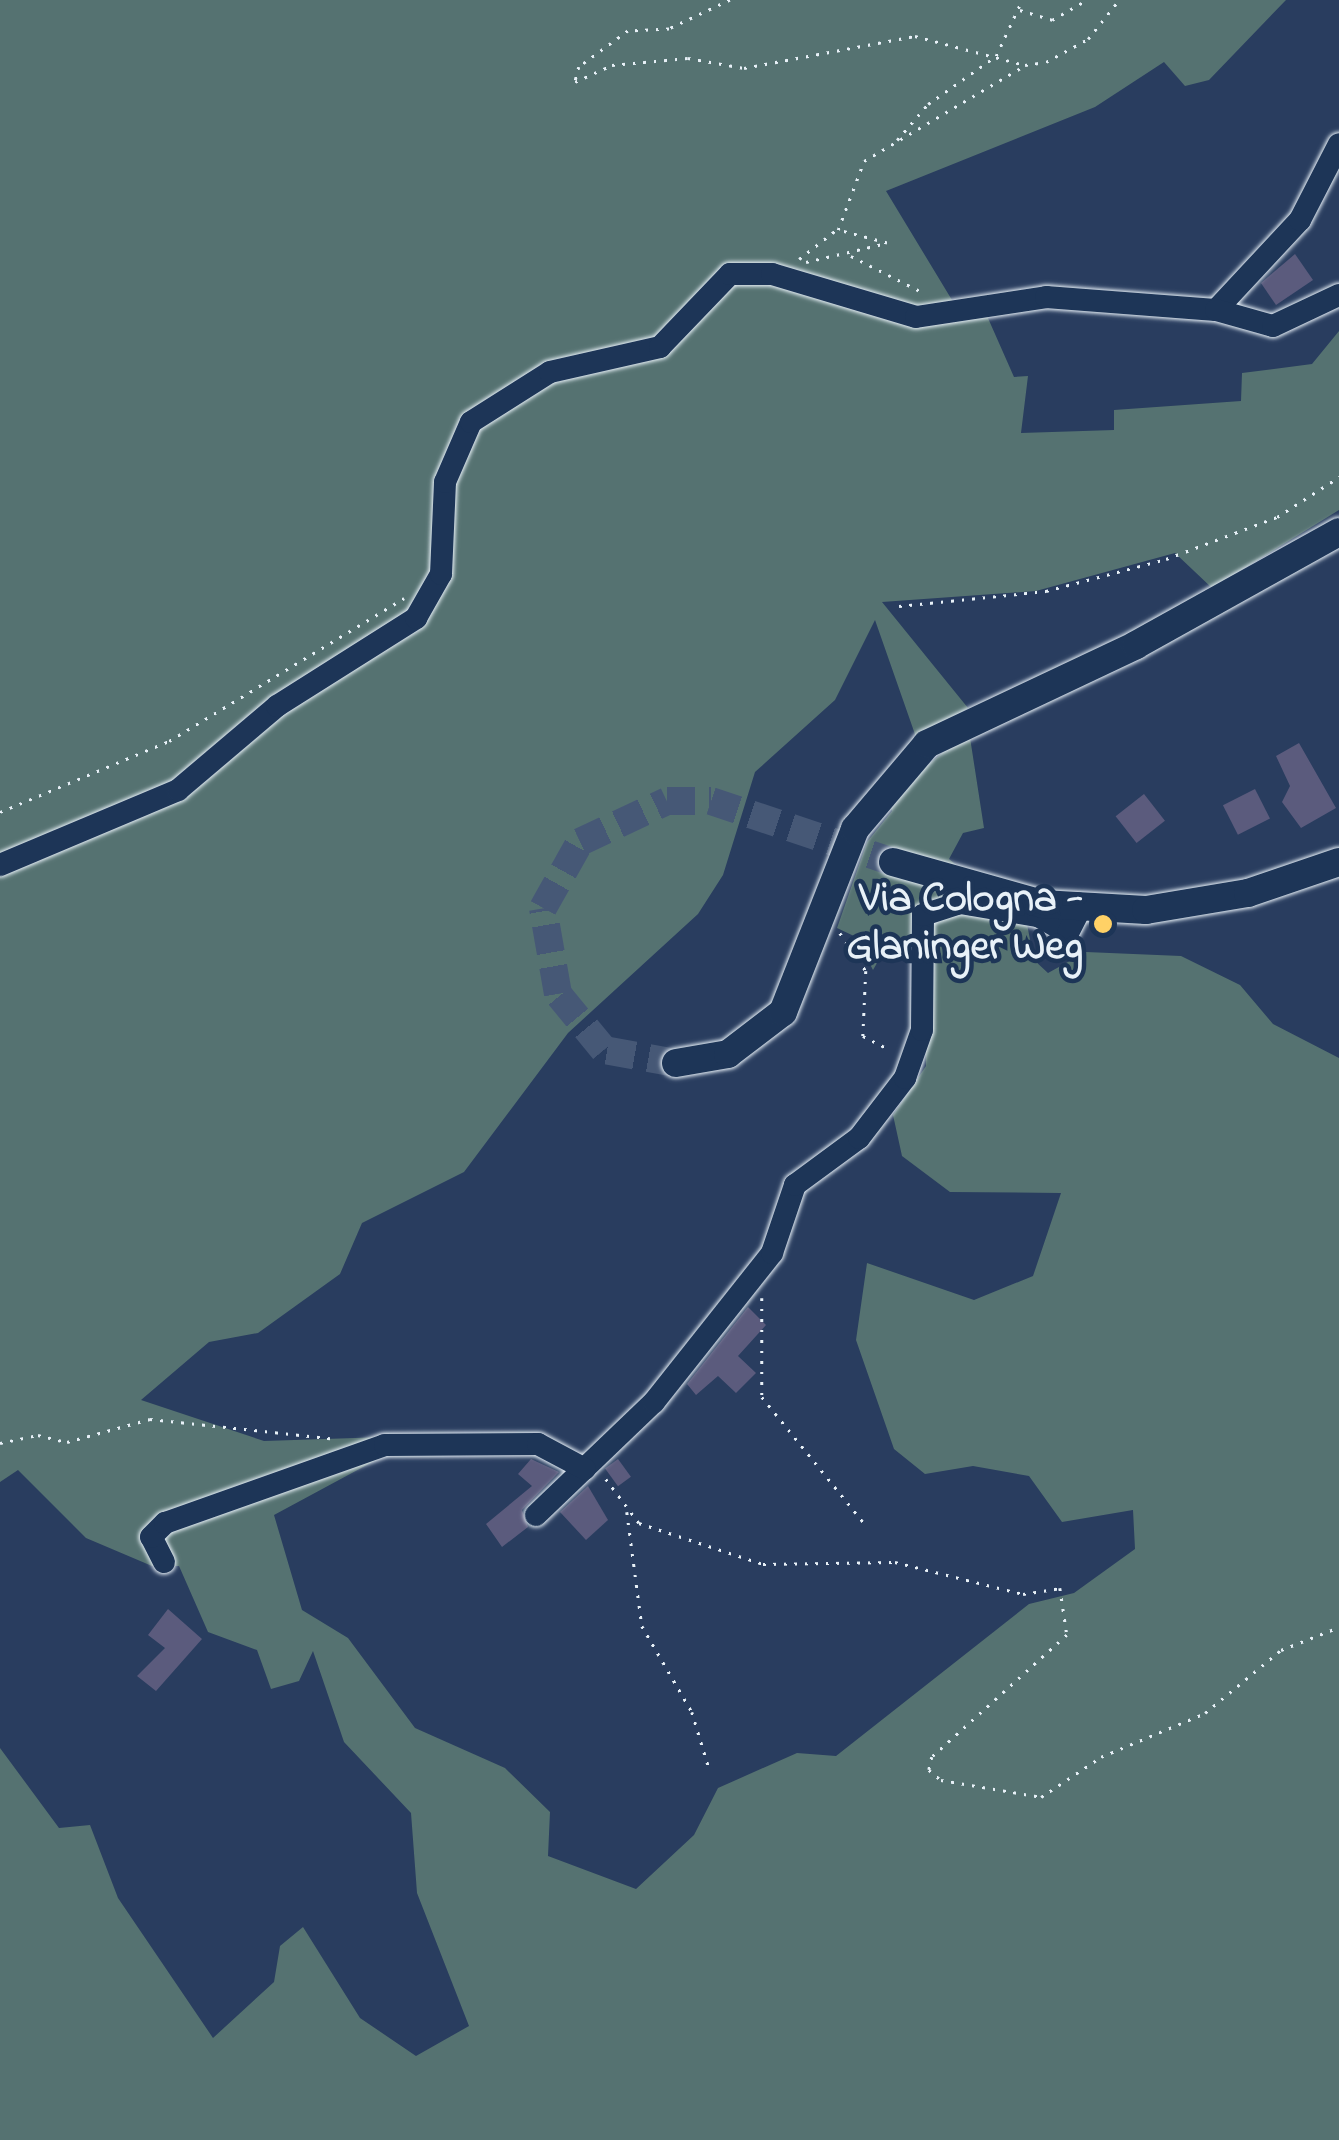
<!DOCTYPE html>
<html>
<head>
<meta charset="utf-8">
<style>
  body { margin:0 }
  #map { position:relative; width:1339px; height:2140px; overflow:hidden; background:#293d5f; font-family:"Indie Flower",sans-serif }
  div>[style] { position:absolute }
  .green>* { inset:0; background:#557271 }
  .building>* { inset:0; background:#5b5b7d; transform-origin:0 0 }
  .major-tunnel>* { height:28px; margin-top:-14px; transform-origin:0; background:repeating-linear-gradient(90deg,#465876 0 28px,transparent 0 42px) }
  .path>* { height:2.5px; margin-top:-1.25px; transform-origin:0; background:repeating-linear-gradient(90deg,#e8f1f8 0 2.5px,transparent 0 10.5px) }
  .roads { filter:drop-shadow(0 0 2px #e8f1f8) drop-shadow(0 0 2px #e8f1f8) }
  .minor>* { height:22px; margin:-11px; padding:0 11px; transform-origin:11px; border-radius:11px; background:#1d3557 }
  .major>* { height:28px; margin:-14px; padding:0 14px; transform-origin:14px; border-radius:14px; background:#1d3557 }
  .dots>* { width:28px; height:28px; translate:-50% -50%; box-sizing:border-box; border:5px solid #1d3557; border-radius:50% }
  span { translate:-50% -50%; white-space:nowrap; text-align:center; line-height:1.15; -webkit-text-stroke:9px #1d3557; paint-order:stroke }
  .poi-label { font-size:42px; color:#e8f1f8; font-weight:700 }
  .right { translate:-100% -50%; text-align:right }
</style>
</head>
<body>
<div id="map">
  <div class="green">
    <i style="clip-path:polygon(0 0,1286px 0,1209px 80px,1185px 86px,1164px 62px,1095px 107px,886px 191px,955px 305px,980px 300px,1014px 377px,1028px 376px,1021px 433px,1114px 430px,1114px 410px,1241px 401px,1242px 373px,1312px 364px,1339px 331px,1339px 510px,1212px 588px,1175px 553px,1036px 591px,882px 602px,968px 708px,917px 740px,875px 620px,835px 700px,755px 772px,723px 875px,698px 914px,568px 1033px,464px 1172px,362px 1223px,340px 1274px,258px 1333px,209px 1342px,141px 1400px,264px 1441px,385px 1437px,389px 1453px,274px 1515px,302px 1610px,348px 1638px,415px 1728px,505px 1768px,550px 1812px,548px 1856px,636px 1889px,694px 1835px,718px 1788px,797px 1753px,836px 1756px,1029px 1604px,1074px 1593px,1135px 1549px,1133px 1510px,1062px 1522px,1029px 1476px,973px 1466px,925px 1474px,894px 1449px,856px 1340px,867px 1263px,974px 1300px,1033px 1276px,1061px 1193px,950px 1192px,902px 1156px,893px 1115px,926px 1066px,923px 943px,889px 942px,873px 970px,856px 937px,837px 928px,867px 842px,892px 811px,888px 798px,969px 731px,984px 828px,963px 833px,949px 859px,1027px 924px,1034px 960px,1048px 973px,1086px 952px,1181px 956px,1240px 985px,1273px 1024px,1339px 1058px,1339px 2140px,0 2140px,0 1748px,59px 1828px,90px 1825px,118px 1898px,213px 2038px,274px 1982px,280px 1946px,303px 1927px,360px 2018px,416px 2056px,469px 2026px,417px 1893px,411px 1813px,344px 1742px,313px 1651px,299px 1681px,271px 1689px,257px 1650px,208px 1632px,179px 1566px,152px 1566px,86px 1538px,18px 1470px,0 1482px)"></i>
  </div>
  <div class="building">
    <i style="clip-path:polygon(1295px 254px,1313px 280px,1276px 305px,1261px 283px)"></i>
    <i style="clip-path:polygon(1299px 743px,1336px 808px,1301px 828px,1282px 802px,1290px 786px,1276px 756px)"></i>
    <i style="left:1255px;top:789px;width:33px;height:36px;rotate:63deg"></i>
    <i style="left:1144px;top:794px;width:34px;height:36px;rotate:52deg"></i>
    <i style="clip-path:polygon(748px 1307px,766px 1325px,738px 1356px,756px 1373px,736px 1393px,718px 1376px,696px 1395px,687px 1384px)"></i>
    <i style="clip-path:polygon(531px 1459px,559px 1472px,522px 1510px,528px 1527px,502px 1547px,486px 1524px,532px 1486px,518px 1474px)"></i>
    <i style="left:618px;top:1459px;width:22px;height:16px;rotate:54deg"></i>
    <i style="clip-path:polygon(588px 1486px,608px 1520px,586px 1540px,560px 1512px)"></i>
    <i style="clip-path:polygon(168px 1609px,202px 1639px,156px 1691px,137px 1676px,165px 1648px,148px 1635px)"></i>
  </div>
  <div class="major-tunnel">
    <i style="left:676px;top:1063px;width:73px;rotate:-169.8deg"></i>
    <i style="left:604px;top:1050px;width:72px;rotate:-129.4deg"></i>
    <i style="left:558px;top:994px;width:87px;rotate:-99.9deg"></i>
    <i style="left:543px;top:908px;width:76px;rotate:-60.7deg"></i>
    <i style="left:580px;top:842px;width:96px;rotate:-25.2deg"></i>
    <i style="left:667px;top:801px;width:44px"></i>
    <i style="left:711px;top:801px;width:192px;rotate:18.5deg"></i>
  </div>
  <div class="path">
    <i style="left:730px;top:0;width:68px;rotate:154.6deg"></i>
    <i style="left:669px;top:29px;width:41px;rotate:177.2deg"></i>
    <i style="left:628px;top:31px;width:61px;rotate:143.7deg"></i>
    <i style="left:579px;top:67px;width:16px;rotate:105deg"></i>
    <i style="left:575px;top:82px;width:41px;rotate:-24.7deg"></i>
    <i style="left:612px;top:65px;width:76px;rotate:-5.3deg"></i>
    <i style="left:688px;top:58px;width:57px;rotate:10.1deg"></i>
    <i style="left:744px;top:68px;width:174px;rotate:-10.6deg"></i>
    <i style="left:915px;top:36px;width:114px;rotate:14.8deg"></i>
    <i style="left:1025px;top:65px;width:21px;rotate:-8deg"></i>
    <i style="left:1046px;top:62px;width:48px;rotate:-28.7deg"></i>
    <i style="left:1088px;top:39px;width:50px;rotate:-51.5deg"></i>
    <i style="left:1020px;top:10px;width:34px;rotate:17deg"></i>
    <i style="left:1052px;top:20px;width:39px;rotate:-30deg"></i>
    <i style="left:897px;top:140px;width:48px;rotate:-49.3deg"></i>
    <i style="left:928px;top:104px;width:83px;rotate:-35.2deg"></i>
    <i style="left:996px;top:56px;width:62px;rotate:-65.1deg"></i>
    <i style="left:851px;top:256px;width:82px;rotate:26.9deg"></i>
    <i style="left:799px;top:259px;width:47px;rotate:-38.1deg"></i>
    <i style="left:806px;top:262px;width:83px;rotate:-13.2deg"></i>
    <i style="left:887px;top:243px;width:51px;rotate:-165.1deg"></i>
    <i style="left:838px;top:230px;width:74px;rotate:-69.4deg"></i>
    <i style="left:864px;top:161px;width:186px;rotate:-30.7deg"></i>
    <i style="left:899px;top:606px;width:148px;rotate:-5.8deg"></i>
    <i style="left:1046px;top:591px;width:124px;rotate:-14.9deg"></i>
    <i style="left:1166px;top:559px;width:119px;rotate:-20.7deg"></i>
    <i style="left:1277px;top:517px;width:74px;rotate:-32.8deg"></i>
    <i style="left:0;top:812px;width:183px;rotate:-22.8deg"></i>
    <i style="left:169px;top:741px;width:275px;rotate:-31.3deg"></i>
    <i style="left:840px;top:933px;width:46px;rotate:55.6deg"></i>
    <i style="left:866px;top:971px;width:65px;rotate:92.6deg"></i>
    <i style="left:863px;top:1036px;width:31px;rotate:27deg"></i>
    <i style="left:762px;top:1298px;width:99px;rotate:90deg"></i>
    <i style="left:762px;top:1397px;width:164px;rotate:51deg"></i>
    <i style="left:0;top:1443px;width:39px;rotate:-12deg"></i>
    <i style="left:38px;top:1435px;width:30px;rotate:14deg"></i>
    <i style="left:67px;top:1442px;width:86px;rotate:-15.5deg"></i>
    <i style="left:150px;top:1419px;width:188px;rotate:6.1deg"></i>
    <i style="left:606px;top:1479px;width:55px;rotate:53.1deg"></i>
    <i style="left:639px;top:1523px;width:131px;rotate:18.3deg"></i>
    <i style="left:763px;top:1564px;width:132px;rotate:-0.9deg"></i>
    <i style="left:895px;top:1562px;width:132px;rotate:14deg"></i>
    <i style="left:1023px;top:1594px;width:37px;rotate:-9deg"></i>
    <i style="left:1060px;top:1588px;width:48px;rotate:81.5deg"></i>
    <i style="left:1067px;top:1635px;width:182px;rotate:137.9deg"></i>
    <i style="left:932px;top:1757px;width:13px;rotate:103deg"></i>
    <i style="left:929px;top:1770px;width:16px;rotate:40deg"></i>
    <i style="left:941px;top:1780px;width:101px;rotate:9.6deg"></i>
    <i style="left:1041px;top:1797px;width:72px;rotate:-33.7deg"></i>
    <i style="left:1101px;top:1757px;width:113px;rotate:-22.9deg"></i>
    <i style="left:1205px;top:1713px;width:99px;rotate:-39.7deg"></i>
    <i style="left:1281px;top:1650px;width:62px;rotate:-21.6deg"></i>
    <i style="left:627px;top:1512px;width:115px;rotate:82.5deg"></i>
    <i style="left:642px;top:1626px;width:99px;rotate:59.8deg"></i>
    <i style="left:692px;top:1712px;width:59px;rotate:73.1deg"></i>
  </div>
  <div class="roads">
    <div class="minor">
      <i style="left:1216px;top:310px;width:123px;rotate:-47deg"></i>
      <i style="left:1300px;top:220px;width:85px;rotate:-62.8deg"></i>
      <i style="left:0;top:865px;width:193px;rotate:-22.8deg"></i>
      <i style="left:178px;top:790px;width:130px;rotate:-40.3deg"></i>
      <i style="left:277px;top:706px;width:165px;rotate:-32.3deg"></i>
      <i style="left:416px;top:618px;width:51px;rotate:-60.4deg"></i>
      <i style="left:441px;top:574px;width:92px;rotate:-87.5deg"></i>
      <i style="left:445px;top:482px;width:65px;rotate:-66.6deg"></i>
      <i style="left:471px;top:422px;width:93px;rotate:-32.3deg"></i>
      <i style="left:550px;top:372px;width:113px;rotate:-12.8deg"></i>
      <i style="left:660px;top:347px;width:101px;rotate:-46.2deg"></i>
      <i style="left:730px;top:274px;width:42px"></i>
      <i style="left:772px;top:274px;width:150px;rotate:16.6deg"></i>
      <i style="left:916px;top:317px;width:132px;rotate:-8.7deg"></i>
      <i style="left:1046px;top:297px;width:170px;rotate:4.4deg"></i>
      <i style="left:1216px;top:310px;width:59px;rotate:15.7deg"></i>
      <i style="left:1273px;top:326px;width:73px;rotate:-25.2deg"></i>
      <i style="left:536px;top:1515px;width:163px;rotate:-43.8deg"></i>
      <i style="left:654px;top:1402px;width:190px;rotate:-51.6deg"></i>
      <i style="left:772px;top:1253px;width:72px;rotate:-71.3deg"></i>
      <i style="left:795px;top:1185px;width:79px;rotate:-36.3deg"></i>
      <i style="left:859px;top:1138px;width:76px;rotate:-52.5deg"></i>
      <i style="left:905px;top:1078px;width:51px;rotate:-70.5deg"></i>
      <i style="left:922px;top:1030px;width:115px;rotate:-89.5deg"></i>
      <i style="left:923px;top:915px;width:39px;rotate:-18deg"></i>
      <i style="left:960px;top:903px;width:79px;rotate:9.5deg"></i>
      <i style="left:1038px;top:916px;width:34px;rotate:30deg"></i>
      <i style="left:1068px;top:933px;width:27px;rotate:-63deg"></i>
      <i style="left:164px;top:1562px;width:28px;rotate:-117deg"></i>
      <i style="left:151px;top:1537px;width:20px;rotate:-45deg"></i>
      <i style="left:165px;top:1523px;width:233px;rotate:-19.5deg"></i>
      <i style="left:385px;top:1445px;width:153px;rotate:-0.4deg"></i>
      <i style="left:538px;top:1444px;width:53px;rotate:28deg"></i>
    </div>
    <div class="major">
      <i style="left:893px;top:862px;width:155px;rotate:15.7deg"></i>
      <i style="left:1042px;top:904px;width:104px;rotate:3.3deg"></i>
      <i style="left:1146px;top:910px;width:103px;rotate:-9.5deg"></i>
      <i style="left:1248px;top:893px;width:96px;rotate:-18.8deg"></i>
      <i style="left:676px;top:1063px;width:53px;rotate:-9.8deg"></i>
      <i style="left:728px;top:1054px;width:69px;rotate:-37.4deg"></i>
      <i style="left:783px;top:1012px;width:197px;rotate:-68.5deg"></i>
      <i style="left:855px;top:829px;width:111px;rotate:-49.7deg"></i>
      <i style="left:927px;top:744px;width:231px;rotate:-25.3deg"></i>
      <i style="left:1136px;top:645px;width:232px;rotate:-29.1deg"></i>
    </div>
  </div>
  <div class="dots">
    <i style="left:1103px;top:924px;background:#ffd166"></i>
  </div>
  <div class="poi-label">
    <span class="right" style="left:1083px;top:924px">Via Cologna -<br>Glaninger Weg</span>
  </div>
</div>
</body>
</html>
